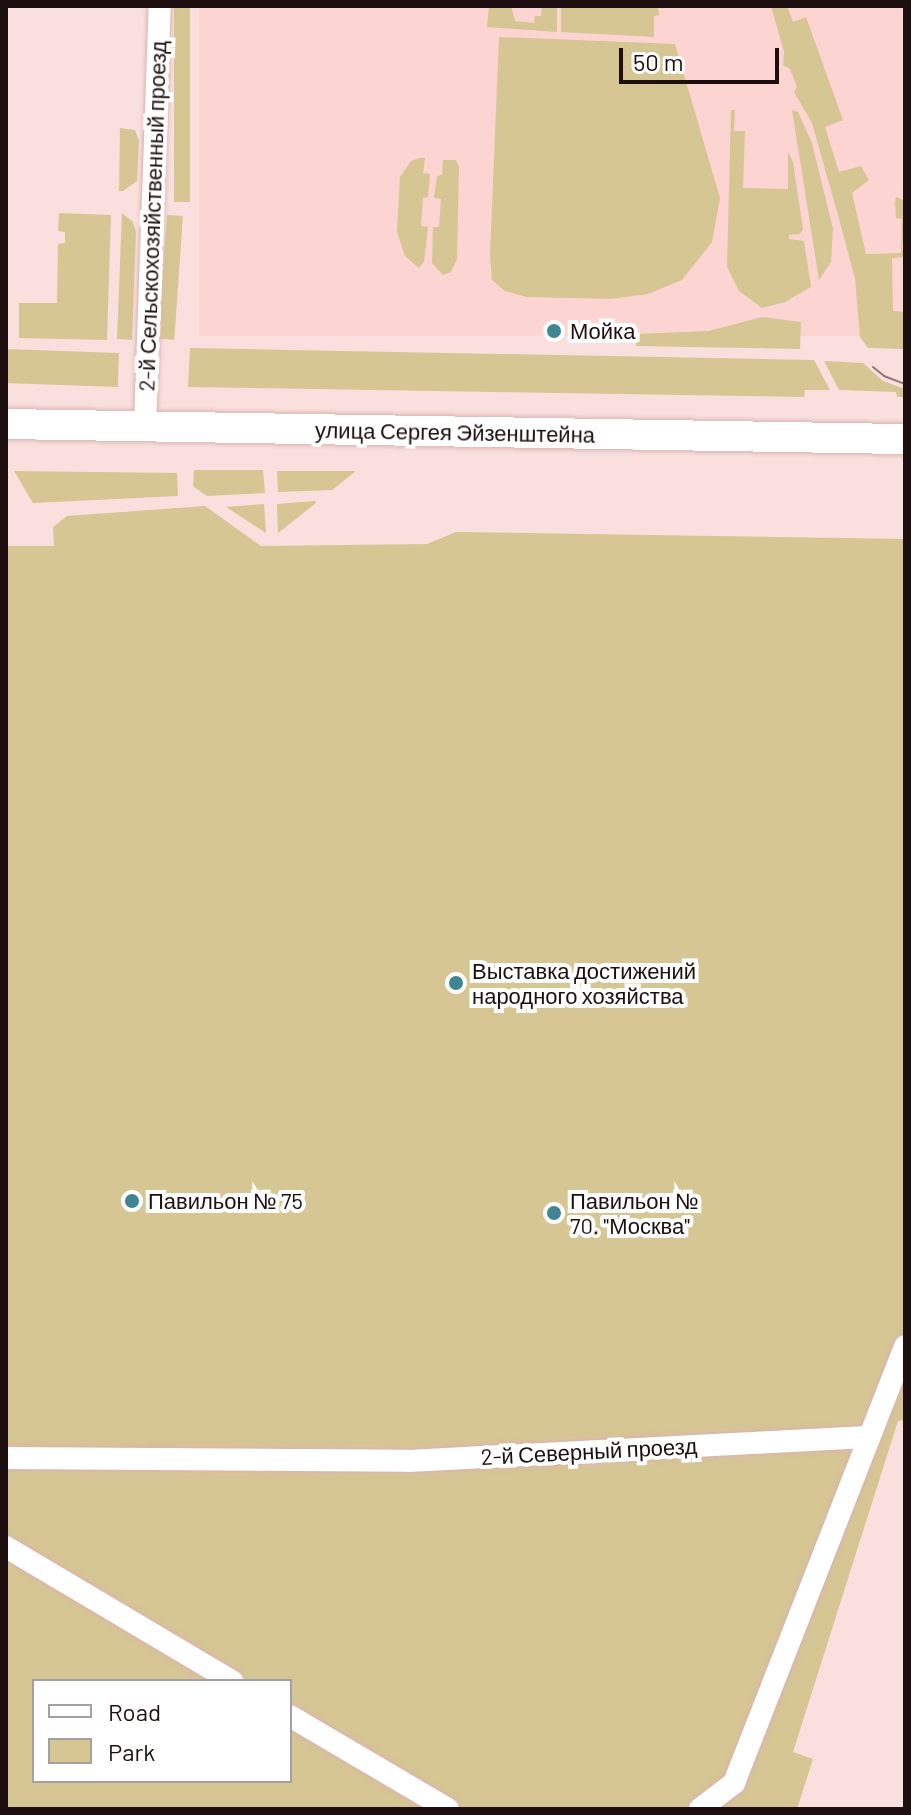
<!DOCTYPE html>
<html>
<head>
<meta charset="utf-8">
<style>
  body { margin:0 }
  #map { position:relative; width:911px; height:1815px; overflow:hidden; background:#f9e0de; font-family:Barlow,sans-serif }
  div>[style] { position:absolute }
  .built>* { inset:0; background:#fcd4d1; transform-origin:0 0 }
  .green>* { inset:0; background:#d6c694; transform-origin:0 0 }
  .roads { filter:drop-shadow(0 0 2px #dbb3af) drop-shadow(0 0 2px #dbb3af) }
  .street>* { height:22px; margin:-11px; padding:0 11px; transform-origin:11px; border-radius:11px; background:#fff }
  .secondary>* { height:30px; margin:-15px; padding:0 15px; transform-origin:15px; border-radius:15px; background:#fff }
  .tram>* { height:2px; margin:-1px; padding:0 1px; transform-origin:1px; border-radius:1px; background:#8b7877 }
  .dots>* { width:22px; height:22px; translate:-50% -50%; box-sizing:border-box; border:4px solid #fff; border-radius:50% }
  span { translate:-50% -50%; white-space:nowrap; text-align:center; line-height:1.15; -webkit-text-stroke:8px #fff; paint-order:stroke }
  .street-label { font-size:22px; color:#1d0f0f }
  .poi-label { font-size:22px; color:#1d0f0f }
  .left { translate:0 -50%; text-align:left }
  .frame { position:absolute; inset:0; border:8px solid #1d0f0f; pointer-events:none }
  .legend { position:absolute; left:32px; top:1679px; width:260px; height:104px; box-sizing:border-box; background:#fff; border:2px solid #a59f9f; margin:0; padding:10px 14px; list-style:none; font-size:24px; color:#1d0f0f }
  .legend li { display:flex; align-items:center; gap:16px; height:40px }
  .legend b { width:40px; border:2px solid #a59f9f }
  .scale { position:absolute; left:619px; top:48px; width:160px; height:36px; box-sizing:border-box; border:4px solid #1d0f0f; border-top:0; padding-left:10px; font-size:24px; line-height:28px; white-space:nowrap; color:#1d0f0f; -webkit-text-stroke:6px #fff; paint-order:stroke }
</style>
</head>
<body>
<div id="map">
  <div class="built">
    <i style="left:199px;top:6px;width:706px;height:330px"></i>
  </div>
  <div class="green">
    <i style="left:174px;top:6px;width:16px;height:196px"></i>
    <i style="clip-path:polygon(489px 6px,511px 6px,515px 21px,534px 23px,535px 16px,541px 16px,542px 6px,557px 6px,557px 32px,487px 27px)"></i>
    <i style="clip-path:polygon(561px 6px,658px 6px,659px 15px,654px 16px,654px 37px,561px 32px)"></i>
    <i style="clip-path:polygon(771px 6px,787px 6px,793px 22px,806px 17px,843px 120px,825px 127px,839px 172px,861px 166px,869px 180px,852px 193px,866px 254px,901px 253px,902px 219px,896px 218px,895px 203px,896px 197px,905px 201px,902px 248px,905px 257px,892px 258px,893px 311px,905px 312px,905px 349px,868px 348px,860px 337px,855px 279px,841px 226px,812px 123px,794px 92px,797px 87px,790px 69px,783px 65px,784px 52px)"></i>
    <i style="clip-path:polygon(499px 37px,675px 44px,720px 198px,712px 242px,682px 280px,648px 294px,610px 299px,527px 297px,505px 291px,492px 280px,490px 256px)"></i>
    <i style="clip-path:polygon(731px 110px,735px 110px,734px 131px,745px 131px,743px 188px,788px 189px,788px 152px,793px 162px,803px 229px,800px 234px,789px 235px,789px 239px,804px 241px,811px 287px,785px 302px,762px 308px,739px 291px,727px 267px)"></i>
    <i style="clip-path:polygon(792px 110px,798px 112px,812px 143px,833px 229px,831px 262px,819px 280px)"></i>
    <i style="clip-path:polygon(120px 128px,135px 130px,139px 141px,137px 181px,123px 191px,119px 191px)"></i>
    <i style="clip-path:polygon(420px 158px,425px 158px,423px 173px,430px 174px,428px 197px,423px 198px,421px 226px,428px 227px,424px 262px,419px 268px,405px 256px,397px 232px,400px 177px,411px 161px)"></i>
    <i style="clip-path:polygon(443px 160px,456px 160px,459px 167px,457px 259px,451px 272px,443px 275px,432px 263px,433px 227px,439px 227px,441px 199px,434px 198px,437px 176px,442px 175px)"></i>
    <i style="clip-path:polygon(59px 213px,111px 215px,107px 340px,19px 338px,19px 303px,57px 303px,58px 244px,65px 243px,65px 232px,58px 231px)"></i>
    <i style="clip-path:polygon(122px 213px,133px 222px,136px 232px,132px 340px,117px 339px)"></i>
    <i style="left:167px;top:215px;width:16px;height:124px;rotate:4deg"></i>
    <i style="clip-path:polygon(762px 317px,801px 322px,800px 349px,636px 346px,636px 334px,709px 331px)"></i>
    <i style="clip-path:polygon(190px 348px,814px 360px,830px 390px,805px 390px,804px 397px,188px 387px)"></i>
    <i style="left:6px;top:349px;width:113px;height:34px;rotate:2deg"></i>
    <i style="clip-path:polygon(824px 361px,863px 363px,883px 381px,905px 389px,905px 397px,897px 397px,896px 392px,839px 390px)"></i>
    <i style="clip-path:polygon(194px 470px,263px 470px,265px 493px,207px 496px,193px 486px)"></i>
    <i style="clip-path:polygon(14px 471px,177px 473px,178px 496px,33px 503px)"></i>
    <i style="clip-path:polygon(277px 471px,356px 471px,332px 490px,278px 492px)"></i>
    <i style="clip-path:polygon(315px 501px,316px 503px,278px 533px,277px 504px)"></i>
    <i style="clip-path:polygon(264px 504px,266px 533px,226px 507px)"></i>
    <i style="clip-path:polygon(evenodd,205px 506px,261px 546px,427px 544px,456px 532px,905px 539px,905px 1420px,898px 1421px,793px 1752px,813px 1759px,797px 1809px,6px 1809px,6px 546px,54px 546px,53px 527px,67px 516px,205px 506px,34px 1681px,290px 1681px,290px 1781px,34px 1781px,34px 1681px)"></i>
  </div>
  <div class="roads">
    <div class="street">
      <i style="left:145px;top:427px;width:421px;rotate:-88deg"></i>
      <i style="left:6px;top:1458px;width:402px;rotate:0.4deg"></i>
      <i style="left:408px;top:1461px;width:460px;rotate:-3deg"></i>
      <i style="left:6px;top:1547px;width:263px;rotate:30.7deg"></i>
      <i style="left:290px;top:1716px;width:183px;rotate:30.5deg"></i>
      <i style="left:700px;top:1809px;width:43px;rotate:-37.4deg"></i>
      <i style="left:734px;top:1783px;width:469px;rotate:-68.6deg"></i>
    </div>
    <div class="secondary">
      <i style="left:6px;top:424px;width:899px;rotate:0.96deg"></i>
    </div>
  </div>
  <div class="tram">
    <i style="left:873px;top:367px;width:14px;rotate:39deg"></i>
    <i style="left:884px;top:376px;width:22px;rotate:21deg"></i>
  </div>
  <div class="dots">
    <i style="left:554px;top:331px;background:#408593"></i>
    <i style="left:456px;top:983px;background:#408593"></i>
    <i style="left:132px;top:1201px;background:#408593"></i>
    <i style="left:554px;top:1213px;background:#408593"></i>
  </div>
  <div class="street-label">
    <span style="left:152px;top:216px;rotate:-88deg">2-й Сельскохозяйственный проезд</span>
    <span style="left:455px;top:432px;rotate:1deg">улица Сергея Эйзенштейна</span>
    <span style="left:589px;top:1451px;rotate:-3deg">2-й Северный проезд</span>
  </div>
  <div class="poi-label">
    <span class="left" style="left:570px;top:331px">Мойка</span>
    <span class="left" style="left:472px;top:983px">Выставка достижений<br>народного хозяйства</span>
    <span class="left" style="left:570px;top:1213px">Павильон №<br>70. "Москва"</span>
    <span class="left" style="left:148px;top:1201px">Павильон № 75</span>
  </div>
  <div class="frame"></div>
  <ul class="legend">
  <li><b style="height:10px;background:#fff"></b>Road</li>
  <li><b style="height:22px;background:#d6c694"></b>Park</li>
  </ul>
  <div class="scale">50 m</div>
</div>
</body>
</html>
